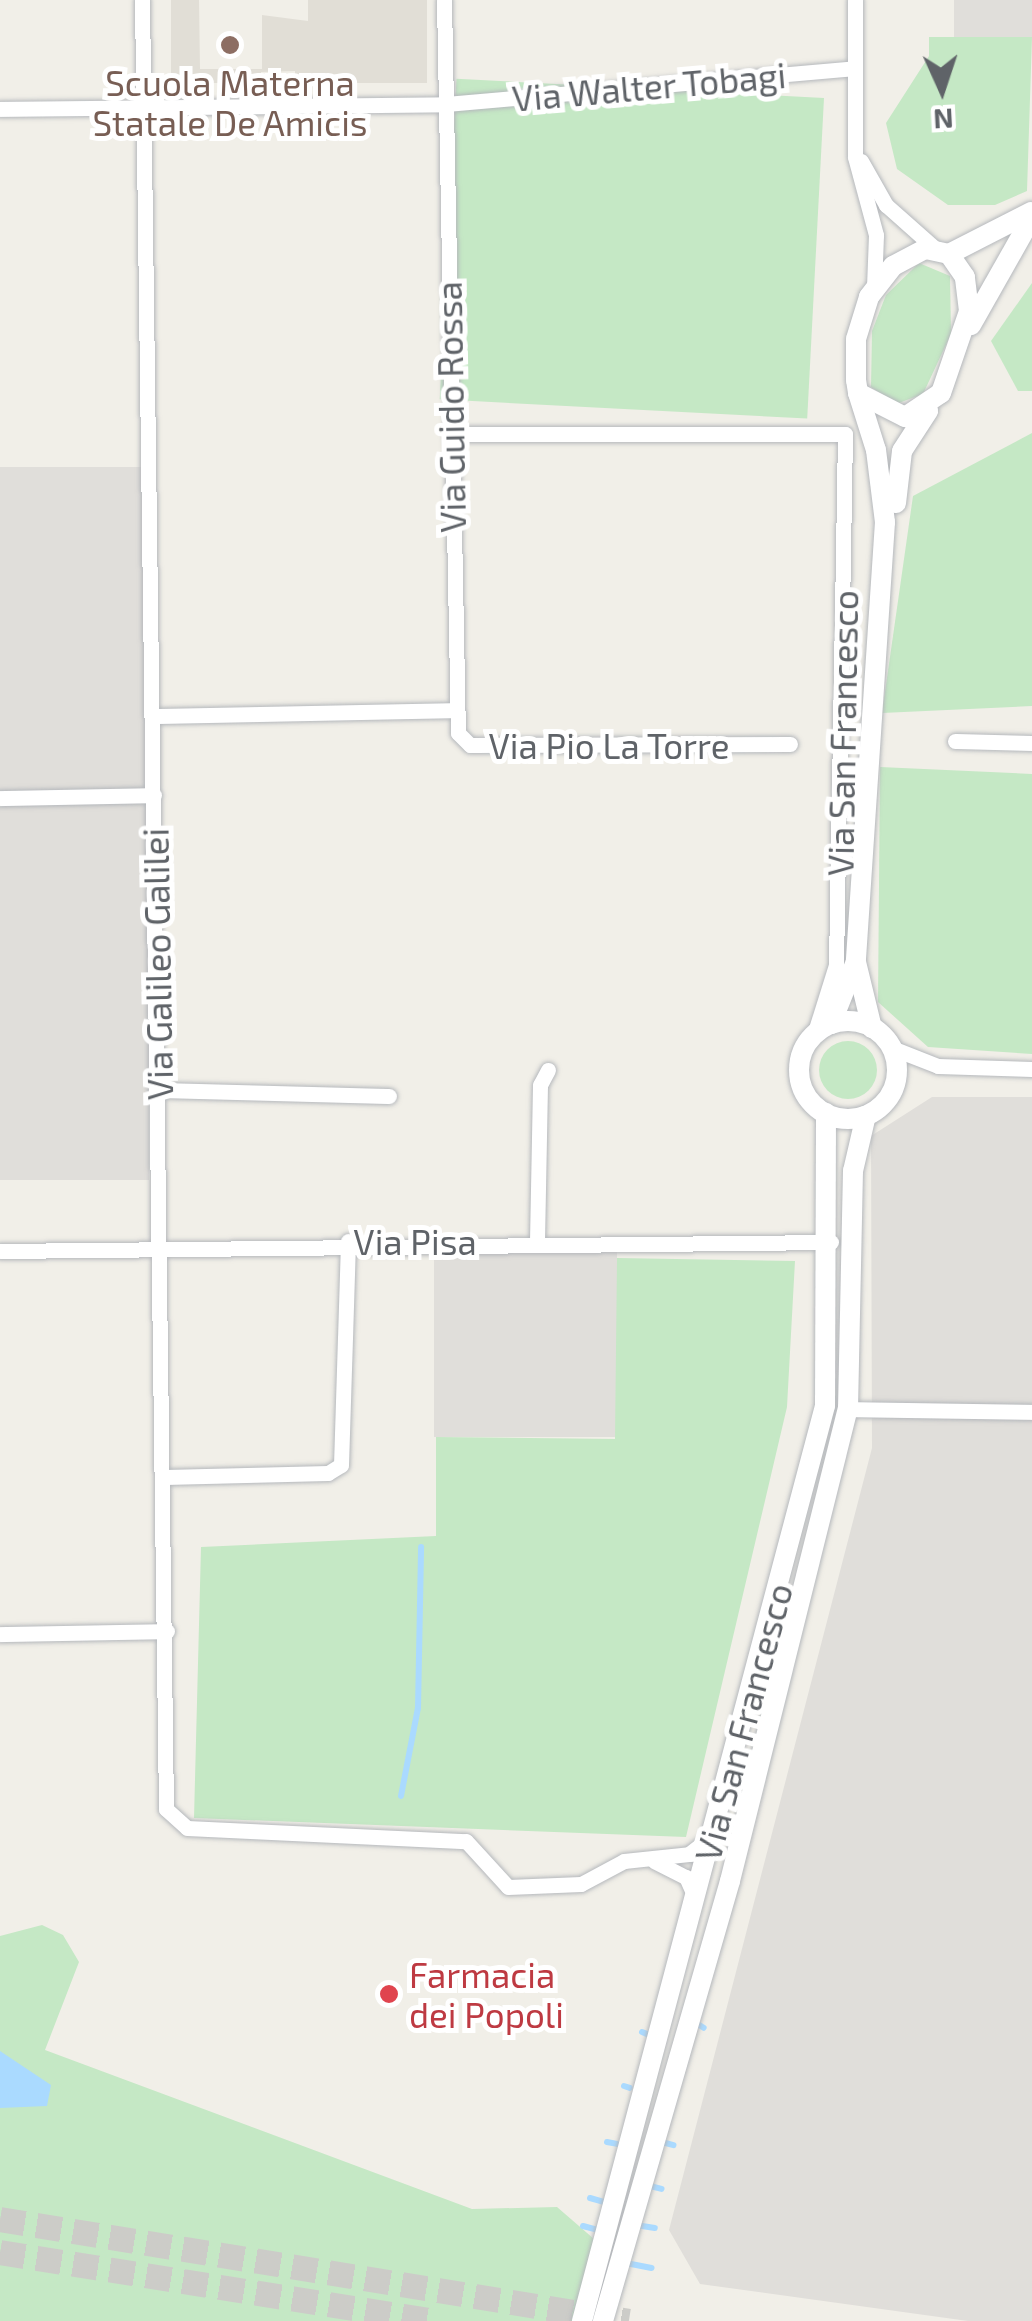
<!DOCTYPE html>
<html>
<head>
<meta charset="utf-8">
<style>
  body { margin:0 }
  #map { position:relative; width:1032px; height:2321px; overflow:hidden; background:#f1efe8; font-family:"Exo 2",sans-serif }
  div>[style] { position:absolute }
  .industrial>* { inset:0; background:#e0deda; transform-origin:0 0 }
  .education>* { inset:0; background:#e1ded6 }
  .green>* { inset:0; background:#c5e8c5; transform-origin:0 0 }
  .round { border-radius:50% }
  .water>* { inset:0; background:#aadaff }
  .stream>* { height:6px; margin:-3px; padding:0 3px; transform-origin:3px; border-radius:3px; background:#aadaff }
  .trunk-tunnel>* { height:25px; margin-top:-12.5px; transform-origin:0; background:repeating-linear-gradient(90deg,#ccccc8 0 25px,transparent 0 37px) }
  .roads { filter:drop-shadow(0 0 2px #b5b8bc) drop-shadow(0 0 2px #b5b8bc) }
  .minor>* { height:15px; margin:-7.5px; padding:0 7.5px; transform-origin:7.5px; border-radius:7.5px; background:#fff }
  .tertiary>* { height:20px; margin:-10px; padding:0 10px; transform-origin:10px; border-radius:10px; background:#fff }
  .tertiary>.ring { margin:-10px; padding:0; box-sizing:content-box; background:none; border:20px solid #fff; border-radius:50% }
  .dots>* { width:28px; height:28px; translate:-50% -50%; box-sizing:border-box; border:5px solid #fff; border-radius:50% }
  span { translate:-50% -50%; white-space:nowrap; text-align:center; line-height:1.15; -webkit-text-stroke:10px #fff; paint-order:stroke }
  .education-label { font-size:35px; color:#785e54 }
  .street-label { font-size:35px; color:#5f6368 }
  .health-label { font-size:35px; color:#be3a42 }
  .left { translate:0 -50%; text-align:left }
  .north { position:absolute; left:892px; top:40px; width:100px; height:100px; -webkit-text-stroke:8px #fff; paint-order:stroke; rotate:177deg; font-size:28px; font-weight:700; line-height:40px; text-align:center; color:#5f6368 }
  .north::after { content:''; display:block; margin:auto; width:35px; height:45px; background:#5f6368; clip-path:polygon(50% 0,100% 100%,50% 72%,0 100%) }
</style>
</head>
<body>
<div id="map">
  <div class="industrial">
    <i style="left:954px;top:0;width:78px;height:37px"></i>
    <i style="left:0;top:467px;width:149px;height:713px"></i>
    <i style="clip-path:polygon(932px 1097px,1032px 1097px,1032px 2321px,968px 2321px,700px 2284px,669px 2230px,872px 1448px,871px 1136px)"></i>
    <i style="left:434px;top:1241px;width:183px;height:196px"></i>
  </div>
  <div class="education">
    <i style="clip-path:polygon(171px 0,199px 0,200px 69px,262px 69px,262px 15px,308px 21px,308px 0,427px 0,427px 83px,295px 83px,295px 71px,261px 72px,261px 83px,171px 83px)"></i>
  </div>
  <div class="green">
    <i style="clip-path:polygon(929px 37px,1032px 37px,1027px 191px,995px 205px,948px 205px,897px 169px,886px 123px,929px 56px)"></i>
    <i style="left:824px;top:98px;width:321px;height:368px;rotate:93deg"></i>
    <i style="clip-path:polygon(919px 263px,950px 276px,951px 334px,923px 394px,896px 404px,871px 387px,872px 331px,886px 295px)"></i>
    <i style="clip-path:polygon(1032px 283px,1032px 391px,1018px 391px,991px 341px)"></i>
    <i style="clip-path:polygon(1032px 433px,1032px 706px,882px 713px,913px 496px)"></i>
    <i style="clip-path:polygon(880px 767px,1032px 774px,1032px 1054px,928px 1047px,878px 1002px)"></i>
    <i class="round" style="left:819px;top:1041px;width:58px;height:58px"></i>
    <i style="clip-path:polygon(617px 1258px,795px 1261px,787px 1407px,686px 1837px,194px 1818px,201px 1547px,436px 1536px,436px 1437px,615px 1439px)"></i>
    <i style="clip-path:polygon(42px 1925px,63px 1935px,79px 1962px,45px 2050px,472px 2209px,557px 2207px,594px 2239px,577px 2321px,0 2321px,0 1936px)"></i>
  </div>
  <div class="water">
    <i style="clip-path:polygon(0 2051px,51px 2085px,47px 2106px,0 2108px)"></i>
  </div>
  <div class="stream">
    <i style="left:401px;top:1796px;width:90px;rotate:-79.1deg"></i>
    <i style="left:418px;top:1708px;width:161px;rotate:-88.9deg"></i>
    <i style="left:696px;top:2023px;width:9px;rotate:32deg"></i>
    <i style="left:642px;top:2032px;width:5px;rotate:22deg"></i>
    <i style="left:624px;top:2086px;width:6px;rotate:18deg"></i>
    <i style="left:658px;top:2141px;width:16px;rotate:15deg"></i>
    <i style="left:607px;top:2142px;width:10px;rotate:11deg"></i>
    <i style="left:646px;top:2185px;width:16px;rotate:14deg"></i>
    <i style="left:590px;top:2198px;width:15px;rotate:16deg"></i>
    <i style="left:636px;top:2225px;width:19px;rotate:9deg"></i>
    <i style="left:583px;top:2226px;width:16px;rotate:15deg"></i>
    <i style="left:626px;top:2263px;width:26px;rotate:11deg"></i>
  </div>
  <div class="trunk-tunnel">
    <i style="left:0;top:2219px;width:637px;rotate:9.21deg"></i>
    <i style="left:0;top:2252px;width:443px;rotate:9deg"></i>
  </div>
  <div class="roads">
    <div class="minor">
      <i style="left:142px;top:0;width:1809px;rotate:89.24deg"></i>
      <i style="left:166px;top:1809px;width:28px;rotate:42deg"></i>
      <i style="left:187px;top:1828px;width:279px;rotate:2.7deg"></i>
      <i style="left:466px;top:1841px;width:62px;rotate:47.6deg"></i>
      <i style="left:508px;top:1887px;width:73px;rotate:-2.4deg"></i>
      <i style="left:581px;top:1884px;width:49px;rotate:-28.1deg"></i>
      <i style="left:624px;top:1861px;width:65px;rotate:-6.1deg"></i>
      <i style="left:689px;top:1854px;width:24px;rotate:-38deg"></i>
      <i style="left:444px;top:0;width:733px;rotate:88.91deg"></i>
      <i style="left:458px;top:733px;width:17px;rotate:45deg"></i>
      <i style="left:470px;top:745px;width:320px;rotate:-0.2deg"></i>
      <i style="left:855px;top:0;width:157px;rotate:90deg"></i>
      <i style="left:855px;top:157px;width:81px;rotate:74.9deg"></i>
      <i style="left:876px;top:235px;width:53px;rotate:92.2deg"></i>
      <i style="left:0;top:109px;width:445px;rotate:-0.6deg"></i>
      <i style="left:445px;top:104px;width:410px;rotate:-5deg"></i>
      <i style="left:861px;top:161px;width:51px;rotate:60.4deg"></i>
      <i style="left:886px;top:205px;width:71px;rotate:41.6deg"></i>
      <i style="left:451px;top:434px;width:394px"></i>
      <i style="left:845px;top:434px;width:531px;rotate:90.97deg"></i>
      <i style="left:836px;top:965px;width:73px;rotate:107.4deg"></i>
      <i style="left:153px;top:716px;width:302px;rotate:-1.1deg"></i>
      <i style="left:955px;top:741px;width:77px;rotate:1.5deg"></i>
      <i style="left:0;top:798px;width:154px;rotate:-1.1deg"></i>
      <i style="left:892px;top:1048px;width:49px;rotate:21.4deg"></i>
      <i style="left:938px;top:1066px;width:94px;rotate:1.8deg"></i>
      <i style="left:159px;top:1090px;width:230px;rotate:1.5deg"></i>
      <i style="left:537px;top:1241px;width:156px;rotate:-88.9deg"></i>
      <i style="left:540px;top:1085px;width:17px;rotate:-62deg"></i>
      <i style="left:0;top:1251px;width:831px;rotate:-0.62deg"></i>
      <i style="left:848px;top:1409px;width:184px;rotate:0.9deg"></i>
      <i style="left:165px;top:1477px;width:163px;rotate:-1.4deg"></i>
      <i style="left:328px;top:1473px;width:15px;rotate:-32deg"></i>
      <i style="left:341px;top:1465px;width:224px;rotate:-88.2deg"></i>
      <i style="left:0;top:1634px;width:167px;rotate:-1deg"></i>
      <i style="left:654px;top:1861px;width:36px;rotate:27deg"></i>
      <i style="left:686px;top:1877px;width:20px;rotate:66deg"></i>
    </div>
    <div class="tertiary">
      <i style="left:949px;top:254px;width:92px;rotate:-27.1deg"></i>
      <i style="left:971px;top:325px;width:124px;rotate:-60.5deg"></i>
      <i style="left:858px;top:393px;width:53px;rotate:27.1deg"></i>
      <i style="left:905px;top:417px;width:43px;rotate:-33.7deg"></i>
      <i style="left:941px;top:393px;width:87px;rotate:-71.1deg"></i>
      <i style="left:969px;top:311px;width:34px;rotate:-97deg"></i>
      <i style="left:965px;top:277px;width:28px;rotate:-125deg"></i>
      <i style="left:949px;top:254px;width:25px;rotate:-168deg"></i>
      <i style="left:925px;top:249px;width:36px;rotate:152deg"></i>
      <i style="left:893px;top:266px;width:39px;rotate:128deg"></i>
      <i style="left:869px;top:297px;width:44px;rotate:107.2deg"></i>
      <i style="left:856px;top:339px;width:41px;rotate:90deg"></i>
      <i style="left:856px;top:380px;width:13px;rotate:81deg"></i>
      <i style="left:858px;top:393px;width:60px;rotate:72.5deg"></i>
      <i style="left:876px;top:450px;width:73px;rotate:82.9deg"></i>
      <i style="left:885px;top:522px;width:441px;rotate:93.8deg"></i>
      <i style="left:856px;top:962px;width:68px;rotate:76.4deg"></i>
      <i style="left:896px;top:503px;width:52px;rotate:-83.4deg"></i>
      <i style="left:902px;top:451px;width:48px;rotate:-57deg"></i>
      <i class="ring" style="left:799px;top:1021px;width:78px;height:78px"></i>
      <i style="left:831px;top:1024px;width:65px;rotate:-68.2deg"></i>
      <i style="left:582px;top:2321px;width:947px;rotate:-75.13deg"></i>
      <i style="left:825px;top:1406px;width:293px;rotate:-89.8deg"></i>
      <i style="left:603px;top:2321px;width:458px;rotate:-73.9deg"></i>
      <i style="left:730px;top:1881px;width:487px;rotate:-76deg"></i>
      <i style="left:848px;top:1409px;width:238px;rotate:-88.8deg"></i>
      <i style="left:853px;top:1171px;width:57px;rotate:-76.9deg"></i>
    </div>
  </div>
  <div class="dots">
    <i style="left:230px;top:45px;background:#8d6e63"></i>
    <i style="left:389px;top:1994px;background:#e0444e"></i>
  </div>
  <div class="education-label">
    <span style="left:230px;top:102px">Scuola Materna<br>Statale De Amicis</span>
  </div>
  <div class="street-label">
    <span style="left:649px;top:86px;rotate:-5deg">Via Walter Tobagi</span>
    <span style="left:450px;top:407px;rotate:-91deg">Via Guido Rossa</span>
    <span style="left:842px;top:733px;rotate:-89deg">Via San Francesco</span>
    <span style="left:609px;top:745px">Via Pio La Torre</span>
    <span style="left:157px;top:964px;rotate:-91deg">Via Galileo Galilei</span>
    <span style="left:415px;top:1241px">Via Pisa</span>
    <span style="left:743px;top:1722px;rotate:-75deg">Via San Francesco</span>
  </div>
  <div class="health-label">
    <span class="left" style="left:409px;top:1994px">Farmacia<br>dei Popoli</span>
  </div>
  <div class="north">N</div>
</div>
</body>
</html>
